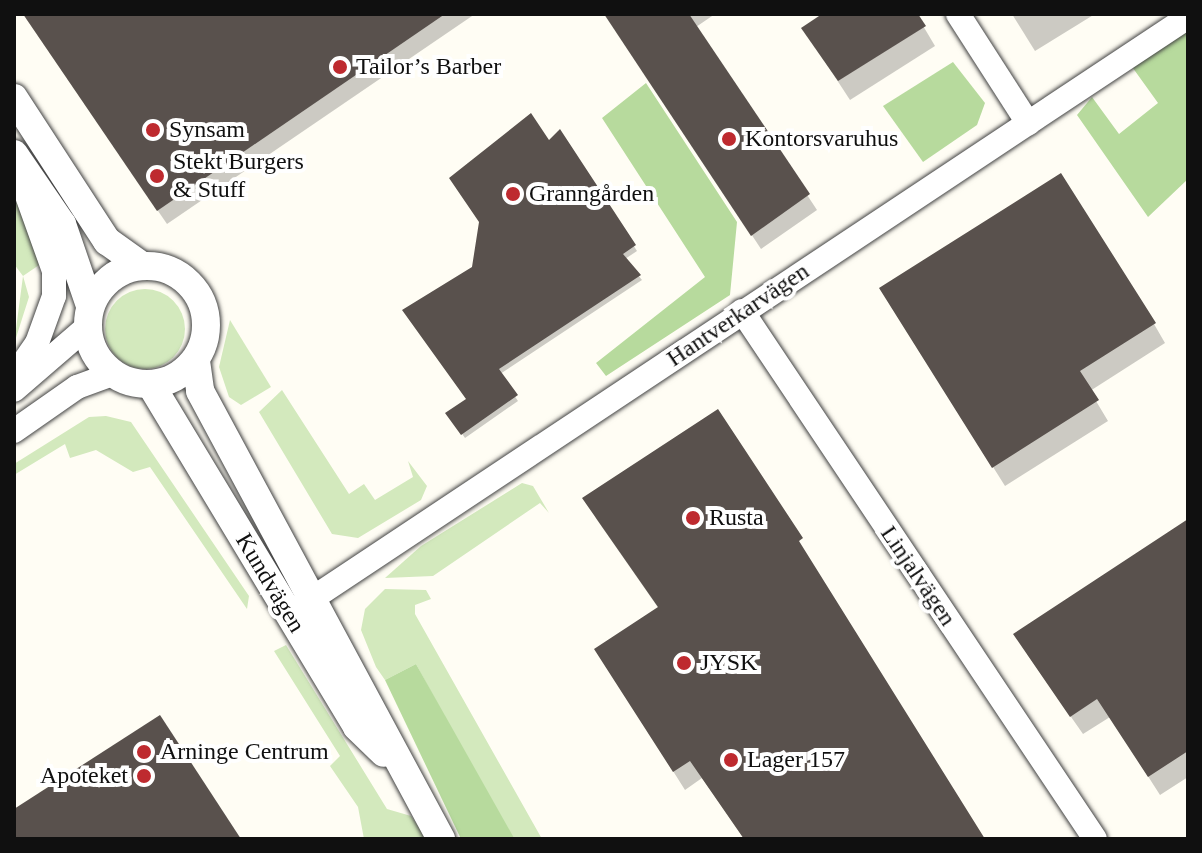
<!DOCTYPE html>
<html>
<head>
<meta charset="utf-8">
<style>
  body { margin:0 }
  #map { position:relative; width:1202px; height:853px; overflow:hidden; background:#fffdf4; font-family:"Times New Roman",serif }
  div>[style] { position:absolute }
  .green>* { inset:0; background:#d3e9bd }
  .round { border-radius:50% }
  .forest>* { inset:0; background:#b7da9d }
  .shadow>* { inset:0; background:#0003 }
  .building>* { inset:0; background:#59514d }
  .roads { filter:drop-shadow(0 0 2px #434343) drop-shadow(0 0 2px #434343) }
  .minor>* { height:24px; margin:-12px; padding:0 12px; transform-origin:12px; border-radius:12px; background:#fff }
  .tertiary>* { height:28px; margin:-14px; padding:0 14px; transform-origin:14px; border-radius:14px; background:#fff }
  .tertiary>.ring { margin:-14px; padding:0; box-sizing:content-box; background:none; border:28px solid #fff; border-radius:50% }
  .dots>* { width:22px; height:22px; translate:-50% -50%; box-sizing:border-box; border:4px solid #fff; border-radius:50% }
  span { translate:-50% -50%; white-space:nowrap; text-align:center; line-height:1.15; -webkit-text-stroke:8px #fff; paint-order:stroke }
  .poi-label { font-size:24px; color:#101010 }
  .left { translate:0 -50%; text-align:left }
  .right { translate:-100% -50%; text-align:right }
  .street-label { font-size:24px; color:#101010 }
  .frame { position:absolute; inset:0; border:16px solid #101010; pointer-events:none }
</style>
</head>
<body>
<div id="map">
  <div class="green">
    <i style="clip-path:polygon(16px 202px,38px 239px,42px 263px,23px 276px,29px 297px,14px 344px,23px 276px,14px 264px)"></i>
    <i class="round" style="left:105px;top:289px;width:80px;height:80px"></i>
    <i style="clip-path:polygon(230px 320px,271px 387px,241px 405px,229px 397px,219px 367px)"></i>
    <i style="clip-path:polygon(282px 390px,349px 494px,364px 484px,375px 500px,413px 477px,408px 461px,427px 486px,421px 500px,358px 538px,332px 534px,259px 412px)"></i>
    <i style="clip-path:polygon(106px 416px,131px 422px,249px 596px,247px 609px,150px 467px,133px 472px,96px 450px,70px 458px,65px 444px,14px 475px,14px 464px,89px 417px)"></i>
    <i style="clip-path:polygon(522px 483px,533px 486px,549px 513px,540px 503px,433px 576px,385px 578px,421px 546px)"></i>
    <i style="clip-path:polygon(385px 589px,426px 590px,431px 599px,415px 605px,415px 614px,542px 839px,511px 839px,416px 664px,385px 680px,376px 667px,361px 630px,365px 609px)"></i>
    <i style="clip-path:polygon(286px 645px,387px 809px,411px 816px,427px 839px,364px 839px,358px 807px,330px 766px,340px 756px,274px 651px)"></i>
  </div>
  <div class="forest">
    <i style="clip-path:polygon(1188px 24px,1188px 179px,1148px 217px,1077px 115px,1092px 97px,1119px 134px,1158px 103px,1130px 64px)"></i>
    <i style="clip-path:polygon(953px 62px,985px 103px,977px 125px,923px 162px,883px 106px)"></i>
    <i style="clip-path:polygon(646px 83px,737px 222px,730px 295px,606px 376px,596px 363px,705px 277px,602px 118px)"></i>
    <i style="clip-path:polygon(416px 664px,514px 838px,511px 839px,461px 839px,385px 680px)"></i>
  </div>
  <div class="shadow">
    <i style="clip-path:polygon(23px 14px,475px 14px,167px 224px)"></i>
    <i style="clip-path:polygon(606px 14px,715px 14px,696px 27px,817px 210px,761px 249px)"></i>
    <i style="clip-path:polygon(825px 14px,916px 14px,935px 46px,850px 100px,803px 28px)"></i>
    <i style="clip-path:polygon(1012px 14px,1095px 14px,1035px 51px)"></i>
    <i style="clip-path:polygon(560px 132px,637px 251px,625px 259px,642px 280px,500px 374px,518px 401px,465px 438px,448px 414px,468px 400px,473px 268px)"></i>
    <i style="clip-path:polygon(893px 308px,1154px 324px,1165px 343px,1090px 391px,1108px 421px,1005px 486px)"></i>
    <i style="clip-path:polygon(595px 517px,984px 839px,744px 839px,702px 778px,685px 790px,608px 668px,659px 609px)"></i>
    <i style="clip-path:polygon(1188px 522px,1188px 777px,1160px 795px,1110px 717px,1083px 734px,1027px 654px)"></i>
  </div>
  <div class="building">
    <i style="clip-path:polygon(23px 14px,445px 14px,157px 211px)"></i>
    <i style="clip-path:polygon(604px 14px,689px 14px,810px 194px,751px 236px)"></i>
    <i style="clip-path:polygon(822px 14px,918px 14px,926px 26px,838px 81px,801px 28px)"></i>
    <i style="clip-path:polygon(531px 113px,549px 140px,560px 129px,636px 245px,623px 254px,641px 275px,499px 369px,518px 395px,461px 435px,445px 413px,466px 399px,402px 310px,472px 267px,479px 222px,449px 178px)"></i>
    <i style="clip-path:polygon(1061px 173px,1156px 323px,1080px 371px,1099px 400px,992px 468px,879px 288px)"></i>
    <i style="clip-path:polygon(718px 409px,803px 538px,799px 541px,985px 839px,744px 839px,690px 761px,673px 772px,594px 649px,658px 607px,582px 498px)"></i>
    <i style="clip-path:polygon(1188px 519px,1188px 751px,1148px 777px,1097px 699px,1070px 717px,1013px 634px)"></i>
    <i style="clip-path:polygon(160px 715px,241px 839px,14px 839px,14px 809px)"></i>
  </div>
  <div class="roads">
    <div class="minor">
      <i style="left:958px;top:14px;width:130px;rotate:57.3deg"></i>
      <i style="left:742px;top:311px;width:635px;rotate:56.23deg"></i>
      <i style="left:14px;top:376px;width:40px;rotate:-55.1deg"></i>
      <i style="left:37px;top:343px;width:50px;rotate:-70.1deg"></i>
      <i style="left:54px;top:296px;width:25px;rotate:-90deg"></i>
      <i style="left:54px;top:271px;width:104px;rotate:-109.7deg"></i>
      <i style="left:14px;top:390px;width:96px;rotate:-40.8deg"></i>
      <i style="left:14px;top:431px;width:77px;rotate:-34.9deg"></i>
      <i style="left:77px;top:387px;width:37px;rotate:-20deg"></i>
      <i style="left:298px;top:608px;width:1068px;rotate:-33.59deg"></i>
    </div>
    <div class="tertiary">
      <i style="left:14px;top:98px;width:171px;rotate:57deg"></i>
      <i style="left:107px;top:241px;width:43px;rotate:35.5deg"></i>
      <i style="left:14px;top:154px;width:85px;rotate:55.6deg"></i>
      <i style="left:62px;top:224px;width:87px;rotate:71.1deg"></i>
      <i class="ring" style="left:88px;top:266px;width:90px;height:90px"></i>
      <i style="left:196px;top:361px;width:30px;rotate:82deg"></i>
      <i style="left:200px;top:391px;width:509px;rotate:61.72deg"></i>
      <i style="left:151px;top:385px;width:399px;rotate:58.9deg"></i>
      <i style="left:357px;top:727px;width:37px;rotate:44deg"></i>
    </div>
  </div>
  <div class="dots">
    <i style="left:340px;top:67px;background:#be2a2f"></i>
    <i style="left:153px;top:130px;background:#be2a2f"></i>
    <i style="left:729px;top:139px;background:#be2a2f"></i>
    <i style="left:157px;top:176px;background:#be2a2f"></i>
    <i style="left:513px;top:194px;background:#be2a2f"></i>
    <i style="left:693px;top:518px;background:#be2a2f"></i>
    <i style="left:684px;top:663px;background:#be2a2f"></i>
    <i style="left:144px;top:752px;background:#be2a2f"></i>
    <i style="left:731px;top:760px;background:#be2a2f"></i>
    <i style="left:144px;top:776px;background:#be2a2f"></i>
  </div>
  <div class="poi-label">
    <span class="left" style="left:356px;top:67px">Tailor’s Barber</span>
    <span class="left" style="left:169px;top:130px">Synsam</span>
    <span class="left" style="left:745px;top:139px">Kontorsvaruhus</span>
    <span class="left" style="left:173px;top:176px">Stekt Burgers<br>&amp; Stuff</span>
    <span class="left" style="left:529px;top:194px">Granngården</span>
    <span class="left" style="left:709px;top:518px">Rusta</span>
    <span class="left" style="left:700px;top:663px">JYSK</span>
    <span class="left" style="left:160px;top:752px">Arninge Centrum</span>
    <span class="left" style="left:747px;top:760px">Lager 157</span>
    <span class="right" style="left:128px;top:776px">Apoteket</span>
  </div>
  <div class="street-label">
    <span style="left:738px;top:315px;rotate:-34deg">Hantverkarvägen</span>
    <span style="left:918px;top:576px;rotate:56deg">Linjalvägen</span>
    <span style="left:270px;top:583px;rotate:59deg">Kundvägen</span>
  </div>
  <div class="frame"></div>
</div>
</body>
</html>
